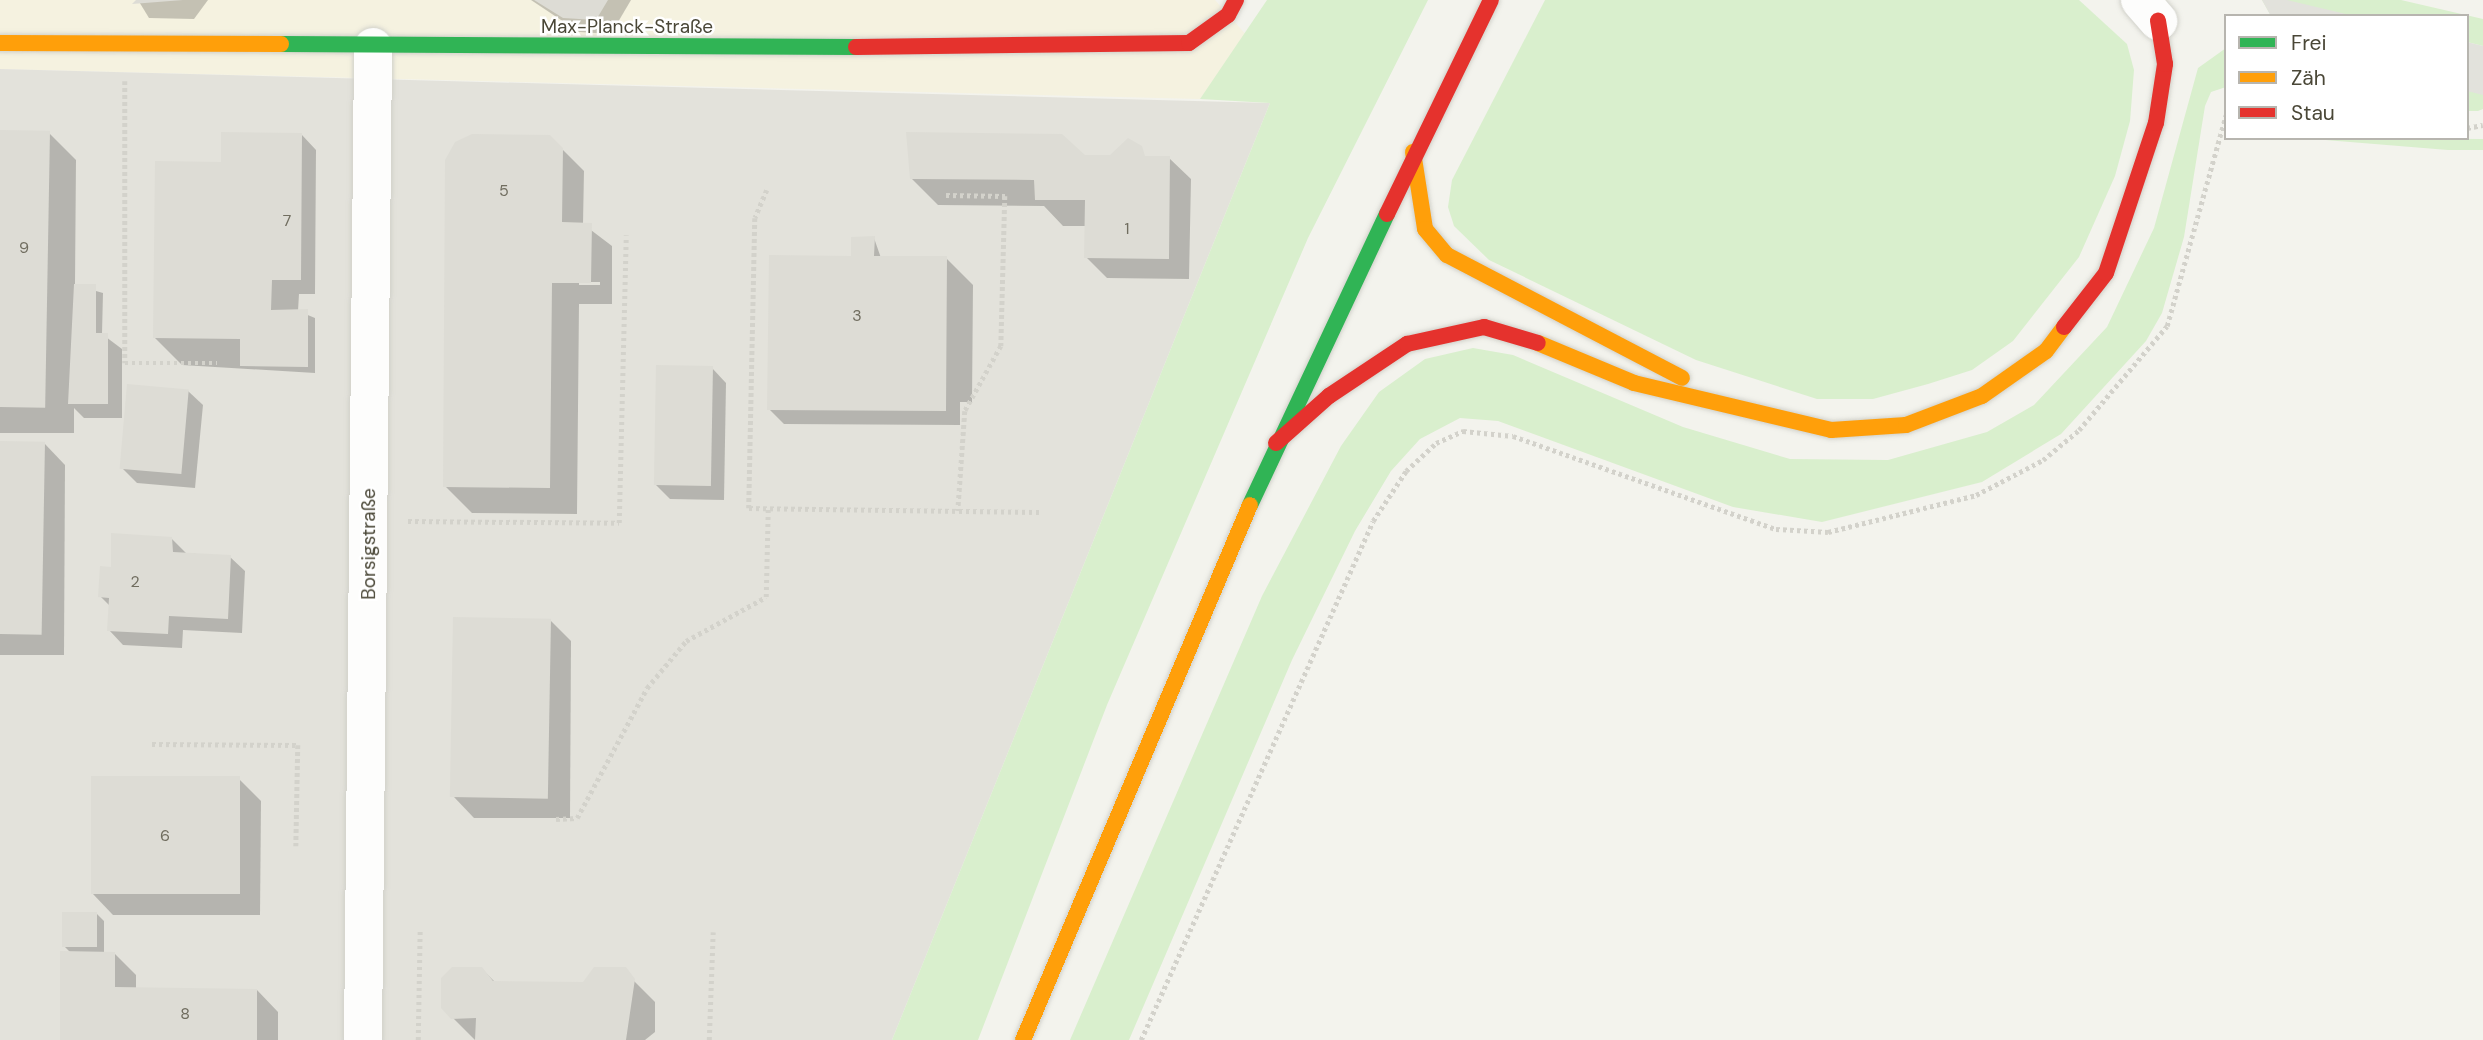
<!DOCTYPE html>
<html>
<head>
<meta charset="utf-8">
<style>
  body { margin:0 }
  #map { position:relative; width:2483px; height:1040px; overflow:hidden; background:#f3f3ed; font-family:"DM Sans",sans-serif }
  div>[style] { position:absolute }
  .commercial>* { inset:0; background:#f5f2e0 }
  .industrial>* { inset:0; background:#e3e2db }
  .green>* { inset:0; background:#d9efcd }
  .parking>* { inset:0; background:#e2e2dc }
  .shadow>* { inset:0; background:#0003 }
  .building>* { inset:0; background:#dddcd5; transform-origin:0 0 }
  .path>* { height:4.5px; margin-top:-2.25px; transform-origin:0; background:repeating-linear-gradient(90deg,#d3d2cb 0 3.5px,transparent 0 7px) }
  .roads { filter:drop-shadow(0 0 2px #d1d1ca) drop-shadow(0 0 2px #d1d1ca) }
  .street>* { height:38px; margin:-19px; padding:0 19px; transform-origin:19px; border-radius:19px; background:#fdfdfc }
  .fast>* { height:16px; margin:-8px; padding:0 8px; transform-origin:8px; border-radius:8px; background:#30b455 }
  .slow>* { height:16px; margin:-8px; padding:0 8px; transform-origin:8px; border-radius:8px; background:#ff9f0a }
  .jam>* { height:16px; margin:-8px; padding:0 8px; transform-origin:8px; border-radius:8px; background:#e5322d }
  span { translate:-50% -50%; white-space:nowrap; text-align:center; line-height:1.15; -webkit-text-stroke:5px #fff; paint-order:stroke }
  .number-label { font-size:16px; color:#706d5f }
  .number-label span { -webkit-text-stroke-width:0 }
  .street-label { font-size:19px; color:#4a4737 }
  .legend { position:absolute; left:2224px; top:14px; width:245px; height:126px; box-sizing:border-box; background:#fff; border:2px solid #b7b5af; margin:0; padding:9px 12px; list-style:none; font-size:21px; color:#4a4737 }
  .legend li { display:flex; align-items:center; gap:14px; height:35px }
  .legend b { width:35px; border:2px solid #b7b5af }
</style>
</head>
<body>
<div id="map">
  <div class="commercial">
    <i style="clip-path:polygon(0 0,1215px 0,1248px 37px,1200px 99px,0 69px)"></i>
  </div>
  <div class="industrial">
    <i style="clip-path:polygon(0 69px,1270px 103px,892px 1040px,0 1040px)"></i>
  </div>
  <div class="green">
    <i style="clip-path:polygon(1267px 0,1428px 0,1308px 238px,1107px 705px,978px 1040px,892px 1040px,1270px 103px,1200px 99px)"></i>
    <i style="clip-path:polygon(1545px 0,2079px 0,2127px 44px,2134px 70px,2130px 121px,2115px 176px,2079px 257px,2013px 341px,1972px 370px,1928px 384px,1873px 399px,1817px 399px,1696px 360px,1489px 260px,1454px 226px,1448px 207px,1452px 180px)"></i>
    <i style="clip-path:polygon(2262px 0,2401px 0,2483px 19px,2483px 46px,2467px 42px,2467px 16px,2271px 16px)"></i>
    <i style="clip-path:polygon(2467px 44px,2483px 47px,2483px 109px,2478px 111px,2467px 111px)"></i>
    <i style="clip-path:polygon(2226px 48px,2226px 87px,2211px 92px,2205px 106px,2184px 237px,2162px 313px,2146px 341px,2061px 434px,1982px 482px,1822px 522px,1733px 507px,1498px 421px,1460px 418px,1420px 439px,1391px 471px,1355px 531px,1292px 660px,1129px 1040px,1070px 1040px,1262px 596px,1341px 446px,1379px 392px,1425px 359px,1473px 348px,1513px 355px,1683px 427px,1790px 459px,1888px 460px,1987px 432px,2034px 405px,2107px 327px,2154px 228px,2198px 68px)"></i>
    <i style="clip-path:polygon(2301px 138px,2483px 139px,2483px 150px,2448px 150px)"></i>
  </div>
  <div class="parking">
    <i style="clip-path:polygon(2262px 0,2287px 0,2354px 16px,2271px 16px)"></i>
    <i style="clip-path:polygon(2467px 42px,2483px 46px,2483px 95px,2467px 91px)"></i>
  </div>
  <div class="shadow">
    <i style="clip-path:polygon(138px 0,208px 0,194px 19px,149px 18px)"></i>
    <i style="clip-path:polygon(531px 0,631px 0,611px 34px,579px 32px)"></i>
    <i style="clip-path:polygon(0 132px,49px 133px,76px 160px,75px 285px,103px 293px,102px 334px,122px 349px,122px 418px,84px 418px,74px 408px,74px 433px,0 433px)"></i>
    <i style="clip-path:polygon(302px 135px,316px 150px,315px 294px,299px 294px,298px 311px,315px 318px,315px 373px,182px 365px,155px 338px,222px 163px)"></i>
    <i style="clip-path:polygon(evenodd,550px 137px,584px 171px,583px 224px,612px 246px,612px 304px,579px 304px,577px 514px,472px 513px,445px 486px,550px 137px,579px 282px,600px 282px,600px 285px,579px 285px,579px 282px)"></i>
    <i style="clip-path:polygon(1085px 157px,1169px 158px,1191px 179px,1189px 279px,1107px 278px,1086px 257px,1086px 226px,1063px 226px,1044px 206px,938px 205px,911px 178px)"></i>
    <i style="clip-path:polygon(874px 238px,881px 258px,946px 258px,973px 285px,972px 402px,960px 402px,960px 425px,784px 424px,769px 409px,853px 257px)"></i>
    <i style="clip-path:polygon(712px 368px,726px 383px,724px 500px,670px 499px,655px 484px)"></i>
    <i style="clip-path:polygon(188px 391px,203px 405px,195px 488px,137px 483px,122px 468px)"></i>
    <i style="clip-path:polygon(0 443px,44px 443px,65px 465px,64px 655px,0 655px)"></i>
    <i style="clip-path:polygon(171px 538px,186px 553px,230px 557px,245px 571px,242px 633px,183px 630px,182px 648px,123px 645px,109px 630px,110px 606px,100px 596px,113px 568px)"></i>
    <i style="clip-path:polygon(550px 620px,571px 641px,570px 818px,474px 818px,453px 796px)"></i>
    <i style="clip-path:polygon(239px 779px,261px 801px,260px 915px,113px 915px,92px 893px)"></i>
    <i style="clip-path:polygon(97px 914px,104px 921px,104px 954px,115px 954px,136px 975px,136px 989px,257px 990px,278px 1012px,278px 1040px,61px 1040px,71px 953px,64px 946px)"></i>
    <i style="clip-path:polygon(481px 968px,496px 983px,584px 984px,622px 969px,655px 1002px,655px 1032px,645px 1040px,475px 1040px,442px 1007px)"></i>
  </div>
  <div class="building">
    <i style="clip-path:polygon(136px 0,183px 0,132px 4px)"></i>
    <i style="clip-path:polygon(534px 0,608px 0,596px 20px,563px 18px)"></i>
    <i style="left:0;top:130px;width:50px;height:277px;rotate:1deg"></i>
    <i style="clip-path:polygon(221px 132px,302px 133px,301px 280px,272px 280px,271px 310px,308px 309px,308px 367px,240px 366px,240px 339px,153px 338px,155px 161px,221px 162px)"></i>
    <i style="clip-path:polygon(906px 132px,1062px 134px,1085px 155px,1110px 155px,1128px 138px,1142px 146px,1145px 156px,1170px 156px,1169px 259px,1084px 258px,1085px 200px,1035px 200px,1034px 180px,910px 179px)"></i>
    <i style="clip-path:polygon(472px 134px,550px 135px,563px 148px,562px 222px,592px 223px,591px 283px,552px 283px,550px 488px,443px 487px,445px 160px,455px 142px)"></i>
    <i style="clip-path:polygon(875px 236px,874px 256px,947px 256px,946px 411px,767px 410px,769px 255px,851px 256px,851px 237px)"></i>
    <i style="clip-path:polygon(74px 284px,96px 284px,96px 333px,108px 333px,108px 404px,68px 404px)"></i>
    <i style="left:656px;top:365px;width:57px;height:120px;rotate:1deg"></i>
    <i style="left:127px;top:384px;width:62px;height:85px;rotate:5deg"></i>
    <i style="left:0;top:441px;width:45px;height:193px;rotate:1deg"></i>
    <i style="clip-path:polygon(111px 533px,172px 537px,173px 552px,231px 555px,228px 619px,169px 616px,168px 634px,107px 631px,109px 598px,98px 597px,100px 566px,111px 567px)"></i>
    <i style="left:453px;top:617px;width:98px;height:180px;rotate:1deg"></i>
    <i style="left:91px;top:776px;width:149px;height:118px"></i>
    <i style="left:62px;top:912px;width:35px;height:35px"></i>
    <i style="clip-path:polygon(60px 951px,115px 952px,115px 987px,257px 989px,257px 1040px,60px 1040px)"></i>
    <i style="clip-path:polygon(452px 967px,482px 967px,493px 981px,583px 982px,594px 967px,626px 967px,635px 979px,626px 1040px,475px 1040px,476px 1018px,451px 1019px,441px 1008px,441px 978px)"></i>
  </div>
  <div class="path">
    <i style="left:125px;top:81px;width:282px;rotate:90deg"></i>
    <i style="left:125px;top:363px;width:92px"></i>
    <i style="left:2467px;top:128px;width:16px;rotate:-11deg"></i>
    <i style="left:767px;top:190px;width:30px;rotate:113deg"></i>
    <i style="left:755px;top:218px;width:290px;rotate:91.2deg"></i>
    <i style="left:749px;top:508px;width:290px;rotate:0.8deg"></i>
    <i style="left:946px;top:195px;width:59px;rotate:1deg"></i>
    <i style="left:1005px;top:196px;width:150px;rotate:91.5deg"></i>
    <i style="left:1001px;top:346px;width:74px;rotate:119deg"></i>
    <i style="left:965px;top:411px;width:100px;rotate:94deg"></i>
    <i style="left:408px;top:521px;width:211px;rotate:0.5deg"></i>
    <i style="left:619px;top:523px;width:288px;rotate:-88.6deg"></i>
    <i style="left:152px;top:744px;width:146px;rotate:0.4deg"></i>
    <i style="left:298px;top:745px;width:101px;rotate:91.1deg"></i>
    <i style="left:556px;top:819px;width:21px;rotate:-3deg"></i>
    <i style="left:577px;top:818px;width:148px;rotate:-61.7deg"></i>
    <i style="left:647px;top:688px;width:61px;rotate:-50.3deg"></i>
    <i style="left:686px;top:641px;width:91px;rotate:-28.8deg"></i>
    <i style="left:766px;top:597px;width:88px;rotate:-88.7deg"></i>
    <i style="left:418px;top:1040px;width:112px;rotate:-89deg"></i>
    <i style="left:709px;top:1040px;width:108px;rotate:-87.9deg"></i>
    <i style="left:1141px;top:1040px;width:568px;rotate:-65.91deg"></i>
    <i style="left:1373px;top:521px;width:60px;rotate:-56.6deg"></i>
    <i style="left:1406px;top:471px;width:41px;rotate:-43deg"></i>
    <i style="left:1436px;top:443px;width:30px;rotate:-24deg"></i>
    <i style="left:1463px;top:431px;width:50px;rotate:5.7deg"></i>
    <i style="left:1513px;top:436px;width:279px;rotate:19.5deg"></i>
    <i style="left:1776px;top:529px;width:52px;rotate:3.3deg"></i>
    <i style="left:1828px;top:532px;width:153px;rotate:-14deg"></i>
    <i style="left:1976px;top:495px;width:76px;rotate:-27.6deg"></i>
    <i style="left:2043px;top:460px;width:47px;rotate:-39.8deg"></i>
    <i style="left:2079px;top:430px;width:136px;rotate:-49.8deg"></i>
    <i style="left:2167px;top:326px;width:219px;rotate:-74.4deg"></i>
  </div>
  <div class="roads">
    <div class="street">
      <i style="left:2140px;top:0;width:28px;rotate:49deg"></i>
      <i style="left:363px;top:1040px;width:993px;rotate:-89.42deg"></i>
    </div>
    <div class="fast">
      <i style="left:281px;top:44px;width:575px;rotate:0.3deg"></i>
      <i style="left:1250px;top:505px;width:322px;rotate:-64.8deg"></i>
    </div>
    <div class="slow">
      <i style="left:0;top:43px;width:281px;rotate:0.2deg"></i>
      <i style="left:1413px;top:152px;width:78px;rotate:81.1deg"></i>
      <i style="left:1425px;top:229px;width:34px;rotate:50deg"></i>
      <i style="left:1447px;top:255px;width:265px;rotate:27.6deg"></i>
      <i style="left:1538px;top:343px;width:104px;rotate:22.6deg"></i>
      <i style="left:1634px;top:383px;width:203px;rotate:13.4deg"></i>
      <i style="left:1831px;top:430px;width:75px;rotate:-3.8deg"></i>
      <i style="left:1906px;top:425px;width:81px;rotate:-20.9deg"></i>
      <i style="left:1982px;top:396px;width:78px;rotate:-35.1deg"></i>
      <i style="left:2046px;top:351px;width:30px;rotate:-53deg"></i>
      <i style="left:1023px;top:1040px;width:581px;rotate:-67.01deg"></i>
    </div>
    <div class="jam">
      <i style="left:856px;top:47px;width:333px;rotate:-0.7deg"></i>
      <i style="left:1189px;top:43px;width:48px;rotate:-35.7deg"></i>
      <i style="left:1228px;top:15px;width:17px;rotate:-62deg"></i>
      <i style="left:1387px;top:214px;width:238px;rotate:-64.1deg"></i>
      <i style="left:2064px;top:327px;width:68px;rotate:-52.1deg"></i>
      <i style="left:2106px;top:273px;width:158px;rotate:-71.6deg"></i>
      <i style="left:2156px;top:123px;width:60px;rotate:-81.3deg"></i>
      <i style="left:2165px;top:64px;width:44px;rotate:-99.2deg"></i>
      <i style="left:1276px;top:443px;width:71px;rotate:-41.6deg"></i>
      <i style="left:1329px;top:396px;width:94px;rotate:-33.7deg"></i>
      <i style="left:1407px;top:344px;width:79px;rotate:-12.4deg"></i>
      <i style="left:1484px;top:327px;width:56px;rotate:16.5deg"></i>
    </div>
  </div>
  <div class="number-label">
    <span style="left:504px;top:191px">5</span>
    <span style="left:287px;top:221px">7</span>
    <span style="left:1127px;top:229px">1</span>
    <span style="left:24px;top:248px">9</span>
    <span style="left:857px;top:316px">3</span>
    <span style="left:135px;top:582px">2</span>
    <span style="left:165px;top:836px">6</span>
    <span style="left:185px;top:1014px">8</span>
  </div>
  <div class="street-label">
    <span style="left:627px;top:27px">Max-Planck-Straße</span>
    <span style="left:369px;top:544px;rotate:-90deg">Borsigstraße</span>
  </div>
  <ul class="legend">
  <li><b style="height:9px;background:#30b455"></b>Frei</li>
  <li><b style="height:9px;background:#ff9f0a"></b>Zäh</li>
  <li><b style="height:9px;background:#e5322d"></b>Stau</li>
  </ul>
</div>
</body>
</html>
